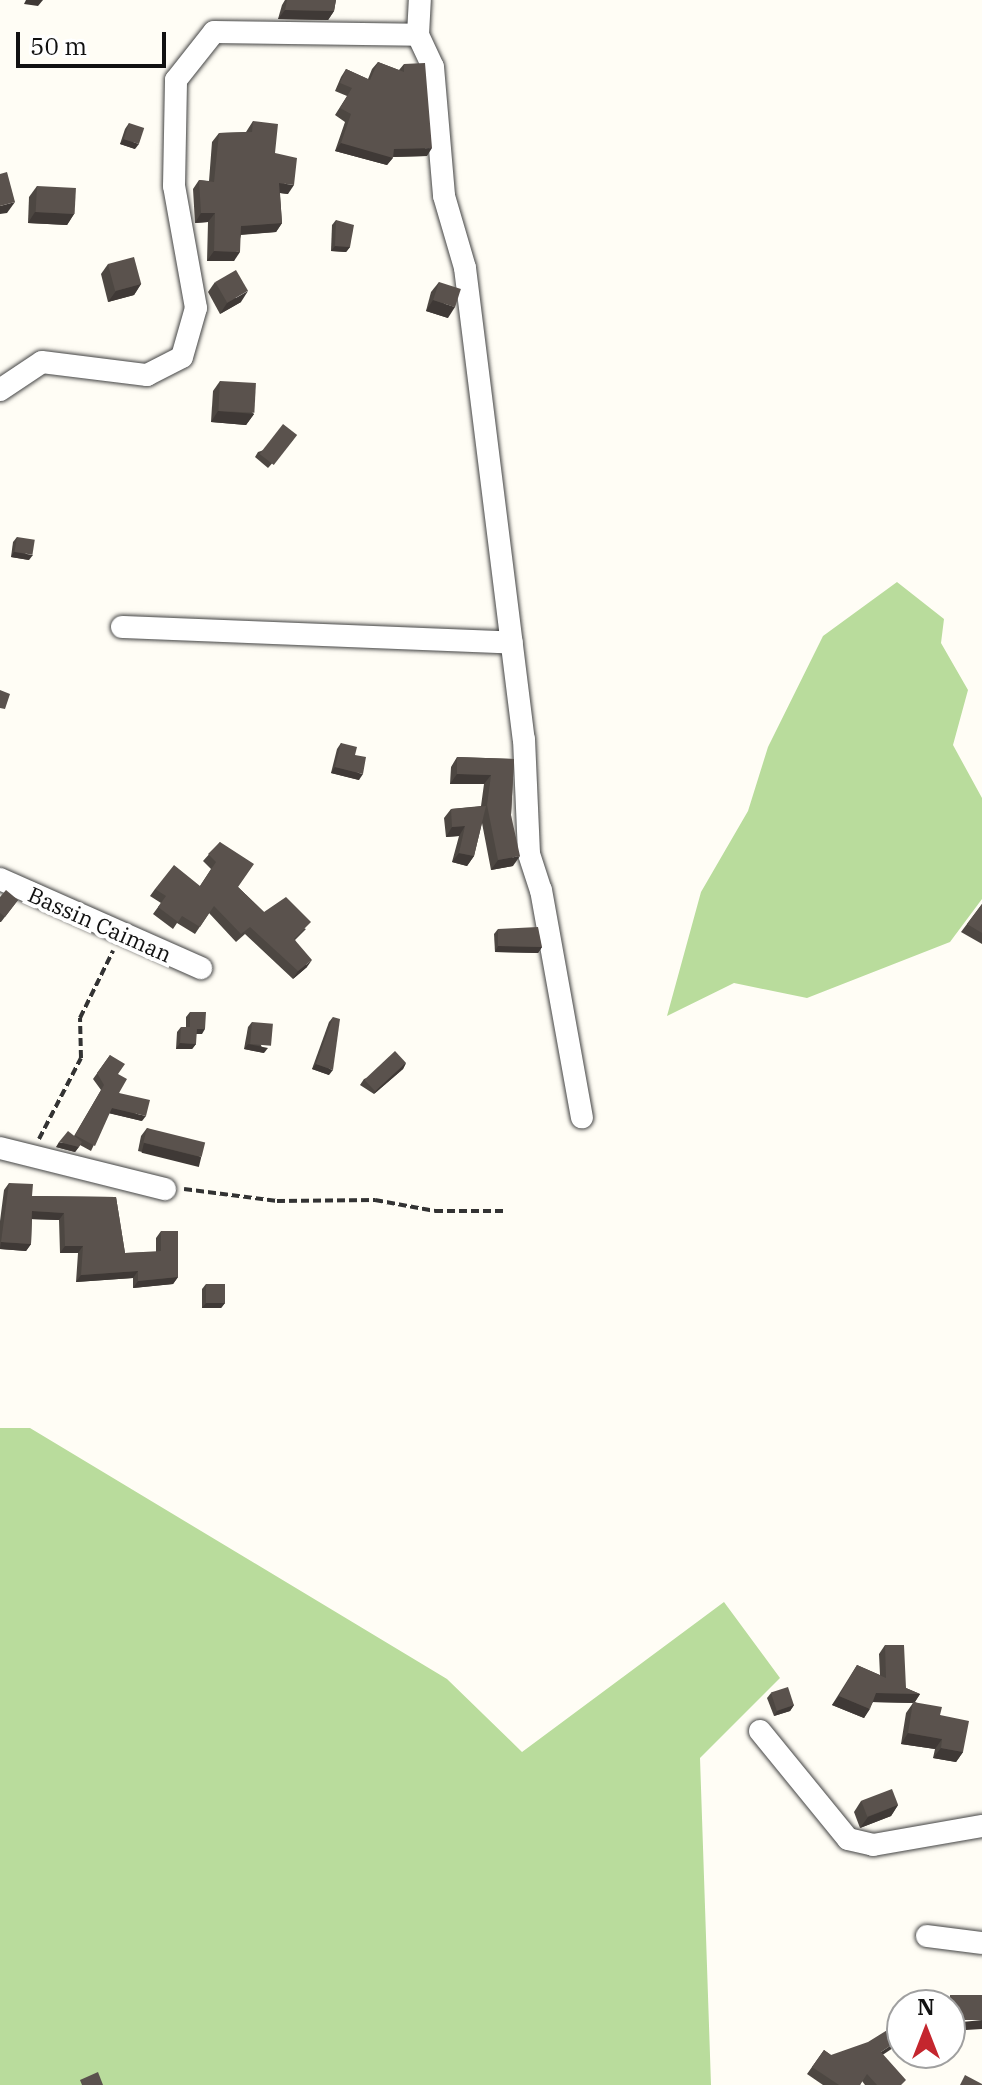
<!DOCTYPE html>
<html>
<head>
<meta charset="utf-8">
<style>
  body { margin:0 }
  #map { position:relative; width:982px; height:2085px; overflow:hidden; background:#fffdf5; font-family:"IBM Plex Serif",serif }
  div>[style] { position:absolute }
  .forest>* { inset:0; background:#b9dc9c }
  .path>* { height:4px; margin-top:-2px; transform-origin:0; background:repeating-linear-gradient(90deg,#333 0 8px,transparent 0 12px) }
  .roads { filter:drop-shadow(0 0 2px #444) drop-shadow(0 0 2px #444) }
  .minor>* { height:22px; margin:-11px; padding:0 11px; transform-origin:11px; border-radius:11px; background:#fff }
  .wall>* { inset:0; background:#4d4742 }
  .shaded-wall>* { inset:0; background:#3f3936; transform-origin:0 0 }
  .building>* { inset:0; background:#5a524d; transform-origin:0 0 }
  span { translate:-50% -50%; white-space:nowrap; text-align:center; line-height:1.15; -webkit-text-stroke:8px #fff; paint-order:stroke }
  .street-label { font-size:22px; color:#111 }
  .north { position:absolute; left:886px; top:1989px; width:80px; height:80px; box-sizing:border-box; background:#fff; border:2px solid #a0a0a0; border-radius:50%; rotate:0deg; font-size:22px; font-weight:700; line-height:32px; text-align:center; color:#111 }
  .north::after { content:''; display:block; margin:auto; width:28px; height:36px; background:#c4262e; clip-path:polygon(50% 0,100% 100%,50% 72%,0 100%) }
  .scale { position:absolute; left:16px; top:32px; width:150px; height:36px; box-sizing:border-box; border:4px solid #111; border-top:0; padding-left:10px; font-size:24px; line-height:28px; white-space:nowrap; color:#111; -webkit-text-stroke:6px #fff; paint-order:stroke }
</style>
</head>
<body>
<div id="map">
  <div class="forest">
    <i style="clip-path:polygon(897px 582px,944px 619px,941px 643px,968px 690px,953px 745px,982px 798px,982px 899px,950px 942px,807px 998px,734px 983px,667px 1016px,701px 892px,748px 811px,768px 747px,823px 636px)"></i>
    <i style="clip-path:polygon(0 1428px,30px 1428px,447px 1679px,522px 1752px,724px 1602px,780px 1678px,700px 1758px,711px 2085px,0 2085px)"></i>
  </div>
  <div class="path">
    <i style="left:39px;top:1139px;width:91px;rotate:-62.6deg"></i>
    <i style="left:81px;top:1058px;width:40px;rotate:-91.4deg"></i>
    <i style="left:80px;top:1018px;width:75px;rotate:-63.8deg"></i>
    <i style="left:184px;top:1189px;width:94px;rotate:7.4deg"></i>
    <i style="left:277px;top:1201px;width:98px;rotate:-0.6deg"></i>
    <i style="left:375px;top:1200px;width:61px;rotate:10.4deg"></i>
    <i style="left:435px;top:1211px;width:68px"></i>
  </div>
  <div class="roads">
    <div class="minor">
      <i style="left:418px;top:35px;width:35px;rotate:65deg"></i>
      <i style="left:433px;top:67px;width:129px;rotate:85.1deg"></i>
      <i style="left:444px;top:196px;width:75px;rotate:73.7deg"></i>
      <i style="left:465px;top:268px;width:475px;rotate:82.9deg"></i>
      <i style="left:524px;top:739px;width:115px;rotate:87.5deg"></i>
      <i style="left:529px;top:854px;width:38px;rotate:72deg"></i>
      <i style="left:541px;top:890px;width:231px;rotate:79.8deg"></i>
      <i style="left:0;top:390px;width:50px;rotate:-33.7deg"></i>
      <i style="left:42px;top:362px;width:106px;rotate:7.1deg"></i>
      <i style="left:147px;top:375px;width:39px;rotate:-27deg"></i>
      <i style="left:182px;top:357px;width:51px;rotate:-74.1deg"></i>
      <i style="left:196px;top:308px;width:124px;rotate:-100.2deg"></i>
      <i style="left:174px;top:186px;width:106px;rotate:-88.9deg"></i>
      <i style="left:176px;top:80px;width:61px;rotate:-51.6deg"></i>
      <i style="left:214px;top:32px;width:204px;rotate:0.8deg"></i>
      <i style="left:418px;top:35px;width:35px;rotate:-87deg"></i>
      <i style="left:122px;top:627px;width:390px;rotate:2.3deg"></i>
      <i style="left:0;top:879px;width:220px;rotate:23.9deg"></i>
      <i style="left:0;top:1148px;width:170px;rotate:14deg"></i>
      <i style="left:760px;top:1731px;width:139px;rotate:50.8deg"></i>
      <i style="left:848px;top:1839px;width:26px;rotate:13deg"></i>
      <i style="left:873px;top:1845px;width:111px;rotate:-9.9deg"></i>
      <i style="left:927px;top:1936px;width:55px;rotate:7.3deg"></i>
    </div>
  </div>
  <div class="wall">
    <i style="clip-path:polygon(285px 0,336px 0,334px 11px,328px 20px,278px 19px,282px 5px)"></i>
    <i style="clip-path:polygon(378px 62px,399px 70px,404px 64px,427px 156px,393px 157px,387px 165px,335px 151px,345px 122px,335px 115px,347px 96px,335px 91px,341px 77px,346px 69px,368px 79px,372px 69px)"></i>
    <i style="clip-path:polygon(253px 121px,275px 153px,288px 194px,280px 193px,282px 223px,276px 232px,241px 235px,234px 261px,207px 261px,208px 222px,195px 223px,193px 189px,199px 180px,209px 181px,212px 142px,219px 133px,246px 132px)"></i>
    <i style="clip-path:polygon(129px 123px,135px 149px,120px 144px,125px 129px)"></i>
    <i style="clip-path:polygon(37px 186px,74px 214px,67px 225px,28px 223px,29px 197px)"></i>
    <i style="clip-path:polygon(336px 220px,350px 247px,346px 252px,331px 251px,332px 225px)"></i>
    <i style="clip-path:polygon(108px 264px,141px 284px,134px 295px,108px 302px,101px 274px)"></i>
    <i style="clip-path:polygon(215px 282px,241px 302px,220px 314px,208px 292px)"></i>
    <i style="clip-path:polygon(439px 282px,448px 318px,426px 311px,431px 292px)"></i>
    <i style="clip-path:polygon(220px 381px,254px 414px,246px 425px,211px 422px,213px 391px)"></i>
    <i style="clip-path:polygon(293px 440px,268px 468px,255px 457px,258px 452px)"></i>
    <i style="clip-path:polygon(17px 537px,29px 560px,11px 557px,13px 542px)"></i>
    <i style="clip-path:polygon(341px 743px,355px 755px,359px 780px,331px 773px,337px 749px)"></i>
    <i style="clip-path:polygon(457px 757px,514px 759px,511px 815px,513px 866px,491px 870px,482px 823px,474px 856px,467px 866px,452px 862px,459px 836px,446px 837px,444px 818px,451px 809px,481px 806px,484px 784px,450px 784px,451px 767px)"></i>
    <i style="clip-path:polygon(220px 842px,238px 887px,264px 912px,306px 929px,295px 940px,307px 967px,293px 979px,245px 934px,236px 942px,209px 913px,195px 934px,177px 923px,173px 929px,153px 914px,161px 903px,150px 896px,155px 889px,200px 886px,211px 869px,203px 861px)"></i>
    <i style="clip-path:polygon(0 897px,18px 900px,1px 922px,0 922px)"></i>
    <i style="clip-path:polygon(982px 904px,982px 944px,961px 932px)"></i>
    <i style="clip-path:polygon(498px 929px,542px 947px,538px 953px,495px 952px,494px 934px)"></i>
    <i style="clip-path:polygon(190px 1012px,202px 1034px,196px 1034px,196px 1044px,192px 1049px,176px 1049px,177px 1032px,181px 1027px,186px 1027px,186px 1017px)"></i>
    <i style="clip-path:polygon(333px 1017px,329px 1075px,312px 1069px,329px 1022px)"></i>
    <i style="clip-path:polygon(252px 1022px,264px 1053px,244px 1049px,248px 1027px)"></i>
    <i style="clip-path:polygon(110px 1055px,118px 1074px,119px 1093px,142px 1121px,109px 1113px,91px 1151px,80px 1145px,75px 1152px,56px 1147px,74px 1136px,101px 1090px,93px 1079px)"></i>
    <i style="clip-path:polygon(406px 1063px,403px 1069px,374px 1094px,360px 1085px,364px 1079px)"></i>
    <i style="clip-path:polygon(147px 1128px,201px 1157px,195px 1165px,138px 1151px,141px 1136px)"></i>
    <i style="clip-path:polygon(9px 1183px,32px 1196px,116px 1197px,125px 1253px,156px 1252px,156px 1238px,161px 1231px,178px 1277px,173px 1284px,133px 1288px,133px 1278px,76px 1282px,78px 1253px,60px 1253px,59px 1220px,32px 1219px,31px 1244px,26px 1251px,0 1249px,0 1221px,4px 1190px)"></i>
    <i style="clip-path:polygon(206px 1284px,225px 1303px,221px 1308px,202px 1308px,202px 1289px)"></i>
    <i style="clip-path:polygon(885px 1645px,906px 1688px,920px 1694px,915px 1702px,940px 1715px,963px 1752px,956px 1762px,933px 1758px,935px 1749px,901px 1744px,906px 1713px,913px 1703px,873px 1702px,864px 1718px,832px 1705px,857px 1665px,880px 1675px,879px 1654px)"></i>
    <i style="clip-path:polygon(771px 1693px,794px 1705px,790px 1711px,774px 1716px,767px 1698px)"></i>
    <i style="clip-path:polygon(861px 1801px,898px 1805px,891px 1816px,860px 1828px,854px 1812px)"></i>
    <i style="clip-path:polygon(982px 1995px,950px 2031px,950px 2005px,945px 2005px,950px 1997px)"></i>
    <i style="clip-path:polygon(824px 2050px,831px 2055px,883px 2055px,901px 2085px,865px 2085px,862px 2081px,860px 2085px,823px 2085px,807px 2074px)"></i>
  </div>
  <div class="shaded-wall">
    <i style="clip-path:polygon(26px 0,43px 0,38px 6px,24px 4px)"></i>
    <i style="clip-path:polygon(285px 10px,334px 11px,328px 20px,278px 19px)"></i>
    <i style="clip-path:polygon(124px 139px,139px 144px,135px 149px,120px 144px)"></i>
    <i style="clip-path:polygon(341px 143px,394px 149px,432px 148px,427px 156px,390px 157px,393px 158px,387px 165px,335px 151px)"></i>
    <i style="clip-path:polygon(279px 183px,294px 185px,288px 194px,272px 192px)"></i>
    <i style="clip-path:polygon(15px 202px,7px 213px,0 214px,0 206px)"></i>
    <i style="clip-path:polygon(35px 212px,74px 214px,67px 225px,28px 223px)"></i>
    <i style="clip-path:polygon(201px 213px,215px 213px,208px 222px,195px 223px)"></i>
    <i style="clip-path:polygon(282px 223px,276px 232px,234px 235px,241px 226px)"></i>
    <i style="clip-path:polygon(335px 246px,350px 247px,346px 252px,331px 251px)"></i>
    <i style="clip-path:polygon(214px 251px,240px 252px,234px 261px,207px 261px)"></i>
    <i style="clip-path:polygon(141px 284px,134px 295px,108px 302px,116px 291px)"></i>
    <i style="clip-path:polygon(248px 291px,241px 302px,220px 314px,227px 303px)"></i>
    <i style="clip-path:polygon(433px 300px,455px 307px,448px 318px,426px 311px)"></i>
    <i style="clip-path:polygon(218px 411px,254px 414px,246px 425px,211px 422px)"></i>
    <i style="clip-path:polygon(14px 552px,33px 555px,29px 560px,11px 557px)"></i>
    <i style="clip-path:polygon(335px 767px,363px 774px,359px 780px,331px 773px)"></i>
    <i style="clip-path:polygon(457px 774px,491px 775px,484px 784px,450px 784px)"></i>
    <i style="clip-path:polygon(465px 826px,459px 836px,446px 837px,452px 827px)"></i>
    <i style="clip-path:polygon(459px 853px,474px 856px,467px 866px,452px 862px)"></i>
    <i style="clip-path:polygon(520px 856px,513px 866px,491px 870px,498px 860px)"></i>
    <i style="clip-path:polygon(498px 946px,542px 947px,538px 953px,495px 952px)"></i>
    <i style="clip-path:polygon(312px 960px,307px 967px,293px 979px,298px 971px)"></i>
    <i style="clip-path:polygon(197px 1029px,205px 1029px,202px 1034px,193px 1034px)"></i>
    <i style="clip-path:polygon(180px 1043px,196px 1044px,192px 1049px,176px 1049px)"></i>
    <i style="clip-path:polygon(248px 1044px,268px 1048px,264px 1053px,244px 1049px)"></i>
    <i style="clip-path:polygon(406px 1063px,403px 1069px,374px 1094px,378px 1088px)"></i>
    <i style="clip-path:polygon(316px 1064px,333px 1070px,329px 1075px,312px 1069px)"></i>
    <i style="clip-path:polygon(112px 1108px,146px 1116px,142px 1121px,108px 1113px)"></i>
    <i style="clip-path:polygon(59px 1142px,79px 1147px,75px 1152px,56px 1147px)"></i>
    <i style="left:144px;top:1143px;width:59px;height:10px;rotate:14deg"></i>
    <i style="clip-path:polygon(32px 1211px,64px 1213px,59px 1220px,27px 1219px)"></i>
    <i style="clip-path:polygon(1px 1242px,31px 1244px,26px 1251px,0 1249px)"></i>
    <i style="clip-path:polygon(65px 1246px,83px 1246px,78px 1253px,60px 1253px)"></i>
    <i style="clip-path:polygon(138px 1271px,133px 1278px,76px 1282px,81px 1275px)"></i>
    <i style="clip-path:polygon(178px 1277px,173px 1284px,133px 1288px,138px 1281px)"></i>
    <i style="clip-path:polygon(206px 1303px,225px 1303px,221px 1308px,202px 1308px)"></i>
    <i style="clip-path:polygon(876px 1693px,920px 1694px,914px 1703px,870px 1702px)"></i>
    <i style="clip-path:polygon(839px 1696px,870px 1709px,864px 1718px,832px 1705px)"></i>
    <i style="clip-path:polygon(794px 1705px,790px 1711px,774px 1716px,777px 1711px)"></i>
    <i style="clip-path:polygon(908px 1733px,942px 1739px,935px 1749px,901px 1744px)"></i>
    <i style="clip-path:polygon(941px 1748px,963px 1752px,956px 1762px,933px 1758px)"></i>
    <i style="clip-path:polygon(898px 1805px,891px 1816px,860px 1828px,868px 1817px)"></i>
    <i style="clip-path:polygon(982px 2020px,982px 2029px,950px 2031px,950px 2025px,952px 2023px)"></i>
    <i style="clip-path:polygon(902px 2038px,902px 2042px,875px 2060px,881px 2052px)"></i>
  </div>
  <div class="building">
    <i style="clip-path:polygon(287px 0,336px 0,334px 11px,285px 10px)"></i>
    <i style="clip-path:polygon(378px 62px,404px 72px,404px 64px,425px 63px,432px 148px,394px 149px,393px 158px,341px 143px,351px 114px,340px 108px,352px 88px,340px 83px,346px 69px,370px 80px)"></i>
    <i style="clip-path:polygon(253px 121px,278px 124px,275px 153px,297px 158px,294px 185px,279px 183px,282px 223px,241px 226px,240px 252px,214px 251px,215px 213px,201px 213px,199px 180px,214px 182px,219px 133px,252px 132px)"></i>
    <i style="left:129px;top:123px;width:16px;height:17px;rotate:18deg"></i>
    <i style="clip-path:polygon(7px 172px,15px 202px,0 206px,0 174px)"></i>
    <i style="left:37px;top:186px;width:39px;height:26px;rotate:3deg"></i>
    <i style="clip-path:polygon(336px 220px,354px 225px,350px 247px,335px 246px)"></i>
    <i style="left:134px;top:257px;width:28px;height:27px;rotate:75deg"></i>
    <i style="left:236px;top:270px;width:24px;height:24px;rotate:60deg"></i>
    <i style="left:439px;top:282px;width:23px;height:19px;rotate:18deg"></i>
    <i style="left:220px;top:381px;width:36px;height:30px;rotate:3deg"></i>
    <i style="left:283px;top:424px;width:18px;height:38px;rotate:38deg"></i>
    <i style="left:17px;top:537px;width:18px;height:15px;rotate:9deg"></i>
    <i style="clip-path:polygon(0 690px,10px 694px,5px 709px,0 708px)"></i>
    <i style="clip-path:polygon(341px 743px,357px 747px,355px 755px,366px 757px,363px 774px,335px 767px)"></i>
    <i style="clip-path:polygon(457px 757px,514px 759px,511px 815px,520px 856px,498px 860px,487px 805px,491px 775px,457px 774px)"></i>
    <i style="clip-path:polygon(486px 806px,474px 856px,459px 853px,465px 826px,452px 827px,451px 809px)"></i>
    <i style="clip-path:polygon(220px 842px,254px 864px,238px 887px,264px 912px,286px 897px,311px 922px,294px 939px,312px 960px,298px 971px,250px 927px,241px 934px,214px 906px,200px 927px,182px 916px,178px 922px,158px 907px,166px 896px,155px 889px,174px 865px,200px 886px,216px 862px,208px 854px)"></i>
    <i style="clip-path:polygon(6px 890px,18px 900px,5px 917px,0 913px,0 897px)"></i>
    <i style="clip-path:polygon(982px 904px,982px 933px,967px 924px)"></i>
    <i style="clip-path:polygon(538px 927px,542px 947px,498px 946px,498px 929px)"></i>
    <i style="clip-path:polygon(190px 1012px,206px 1012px,205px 1029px,197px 1029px,196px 1044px,180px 1043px,181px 1027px,190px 1027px)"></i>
    <i style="clip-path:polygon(333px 1017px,340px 1019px,333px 1070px,316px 1064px)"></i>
    <i style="left:252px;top:1022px;width:21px;height:22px;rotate:5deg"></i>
    <i style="left:395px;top:1051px;width:16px;height:42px;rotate:47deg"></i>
    <i style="clip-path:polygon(110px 1055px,125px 1064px,118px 1074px,127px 1079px,119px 1093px,150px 1100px,146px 1116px,112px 1108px,95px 1146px,75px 1135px,104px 1085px,97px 1073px)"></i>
    <i style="left:147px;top:1128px;width:60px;height:15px;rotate:14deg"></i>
    <i style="clip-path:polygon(68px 1131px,82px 1142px,79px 1147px,59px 1142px)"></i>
    <i style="clip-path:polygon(9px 1183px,33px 1184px,32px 1196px,116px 1197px,125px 1253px,161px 1251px,161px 1231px,178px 1231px,178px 1277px,138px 1281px,138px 1271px,81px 1275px,83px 1246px,65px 1246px,64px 1213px,32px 1211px,31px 1244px,1px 1242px)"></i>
    <i style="left:206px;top:1284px;width:19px;height:19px"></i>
    <i style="clip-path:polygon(885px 1645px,904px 1645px,906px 1688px,920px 1694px,876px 1693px,870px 1709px,839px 1696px,857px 1665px,886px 1678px)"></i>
    <i style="left:788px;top:1687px;width:19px;height:18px;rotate:72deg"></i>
    <i style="clip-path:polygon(913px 1702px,942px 1707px,940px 1715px,969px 1721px,963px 1752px,941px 1748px,942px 1739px,908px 1733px)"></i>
    <i style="left:892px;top:1789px;width:17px;height:33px;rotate:69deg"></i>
    <i style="left:982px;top:1995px;width:25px;height:32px;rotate:90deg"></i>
    <i style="clip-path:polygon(897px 2024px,902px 2024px,902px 2038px,881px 2052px,906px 2080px,901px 2085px,877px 2085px,867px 2074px,860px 2085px,839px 2085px,812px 2067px,824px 2050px,831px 2055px,868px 2042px)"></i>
    <i style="clip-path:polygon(98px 2072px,103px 2085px,82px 2085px,80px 2080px)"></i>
    <i style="clip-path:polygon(965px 2075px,982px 2084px,982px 2085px,960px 2085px)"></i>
  </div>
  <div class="street-label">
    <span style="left:100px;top:924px;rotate:24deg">Bassin Caiman</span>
  </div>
  <div class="north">N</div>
  <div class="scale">50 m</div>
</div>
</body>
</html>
